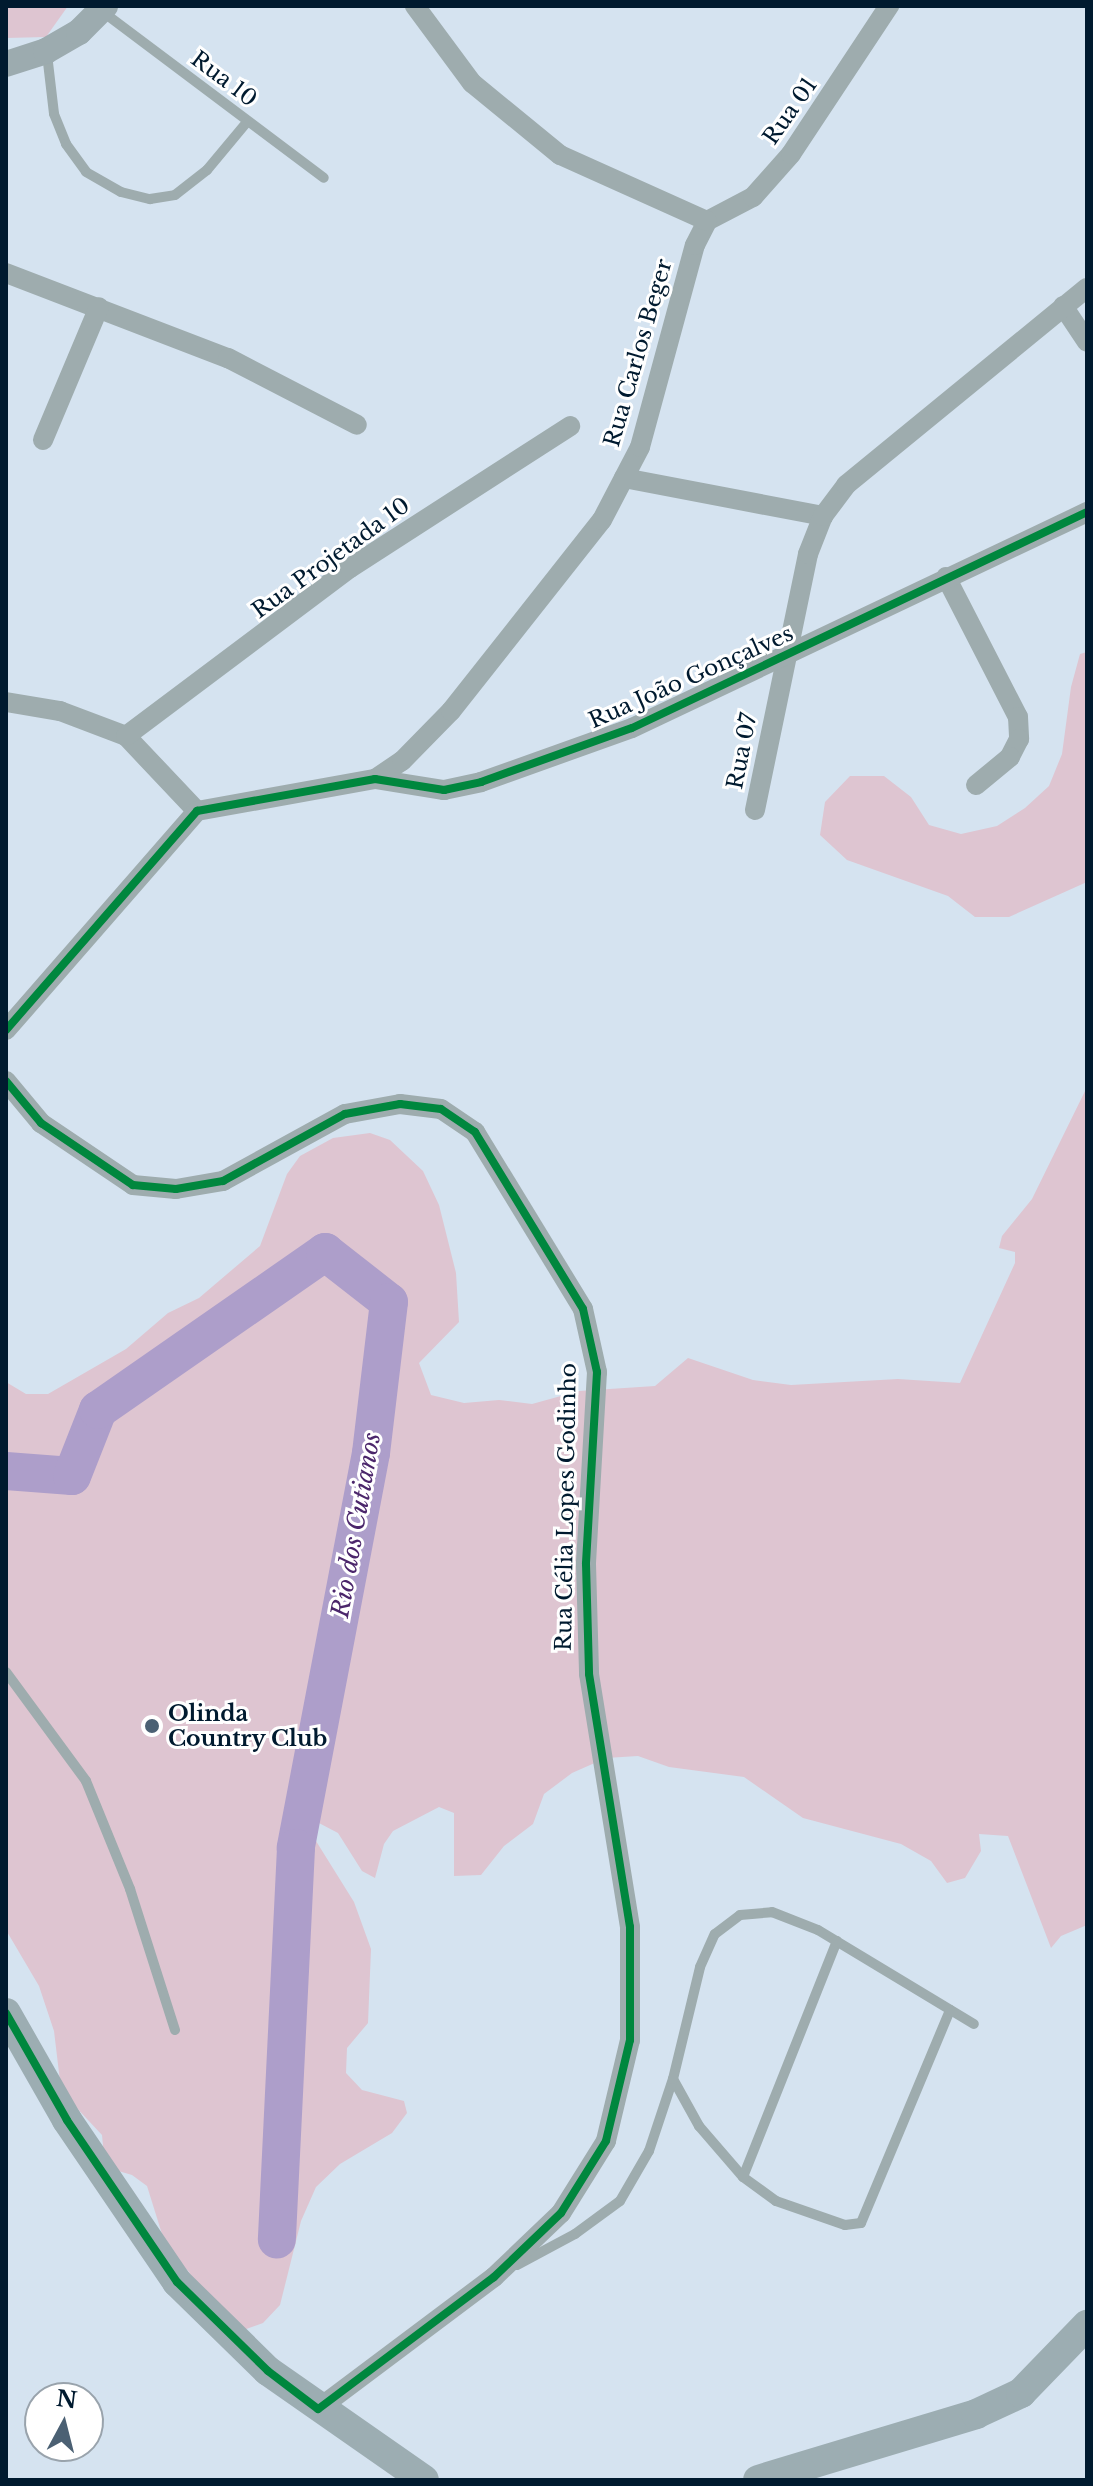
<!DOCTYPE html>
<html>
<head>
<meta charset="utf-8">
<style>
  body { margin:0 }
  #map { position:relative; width:1093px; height:2486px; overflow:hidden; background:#d5e3f0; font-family:"Libre Baskerville",serif }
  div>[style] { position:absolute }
  .green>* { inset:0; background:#dec5d1 }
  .river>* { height:38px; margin:-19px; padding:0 19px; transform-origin:19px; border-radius:19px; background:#ad9eca }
  .lane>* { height:10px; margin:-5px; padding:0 5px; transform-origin:5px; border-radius:5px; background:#9eacae }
  .street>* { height:20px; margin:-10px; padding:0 10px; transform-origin:10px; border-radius:10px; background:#9eacae }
  .secondary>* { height:26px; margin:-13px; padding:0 13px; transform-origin:13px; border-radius:13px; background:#9cabaf }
  .primary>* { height:30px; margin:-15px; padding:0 15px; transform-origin:15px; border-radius:15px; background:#9cadb2 }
  .cycleway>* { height:8px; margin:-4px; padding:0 4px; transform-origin:4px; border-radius:4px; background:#00873e }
  .dots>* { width:22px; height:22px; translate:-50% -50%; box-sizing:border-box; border:4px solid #fff; border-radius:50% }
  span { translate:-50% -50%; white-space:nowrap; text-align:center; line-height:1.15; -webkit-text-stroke:6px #fff; paint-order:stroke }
  .street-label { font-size:22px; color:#001a2f }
  .poi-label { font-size:22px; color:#001a2f; font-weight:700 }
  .left { translate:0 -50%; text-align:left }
  .water-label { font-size:24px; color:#4b266b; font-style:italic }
  .frame { position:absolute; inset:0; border:8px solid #001a2f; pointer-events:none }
  .north { position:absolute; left:24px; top:2382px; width:80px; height:80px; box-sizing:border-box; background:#fff; border:2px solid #99a3ac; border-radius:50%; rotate:7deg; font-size:22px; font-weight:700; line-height:32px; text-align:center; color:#001a2f }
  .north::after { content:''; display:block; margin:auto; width:28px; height:36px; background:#4b6073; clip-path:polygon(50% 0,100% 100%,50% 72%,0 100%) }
</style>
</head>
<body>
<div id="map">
  <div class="green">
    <i style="clip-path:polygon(6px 6px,68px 6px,46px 37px,6px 38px)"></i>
    <i style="clip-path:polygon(1087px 652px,1087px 882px,1009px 917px,975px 917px,948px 896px,847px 860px,820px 835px,825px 802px,850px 776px,884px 776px,911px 797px,929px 825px,961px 834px,997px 826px,1025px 808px,1049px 786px,1062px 754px,1071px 687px,1080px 654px)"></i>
    <i style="clip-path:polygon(1087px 1087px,1087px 1925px,1061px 1936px,1051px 1948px,1008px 1836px,979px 1834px,981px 1851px,965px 1878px,947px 1883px,931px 1861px,901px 1844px,803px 1818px,744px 1777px,669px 1767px,638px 1756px,606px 1758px,572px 1773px,544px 1794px,533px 1824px,504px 1846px,481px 1875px,454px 1876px,454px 1813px,439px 1807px,393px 1831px,384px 1844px,375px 1878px,362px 1871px,338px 1833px,317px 1822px,311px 1833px,354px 1902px,371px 1949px,368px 2023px,347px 2048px,346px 2073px,362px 2090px,404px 2101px,407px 2113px,392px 2133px,340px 2164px,316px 2187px,301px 2221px,280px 2305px,263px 2323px,238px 2332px,212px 2316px,189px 2272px,167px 2250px,147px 2186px,132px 2175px,105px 2167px,102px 2135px,73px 2104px,60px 2081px,54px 2031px,39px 1986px,6px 1930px,6px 1382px,26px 1394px,48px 1394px,126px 1349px,168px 1313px,199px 1298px,260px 1246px,287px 1174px,300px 1156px,333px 1138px,370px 1133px,390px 1140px,423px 1171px,439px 1205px,456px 1273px,459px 1322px,419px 1363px,431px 1395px,464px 1403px,499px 1400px,532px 1404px,579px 1391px,655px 1386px,688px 1358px,753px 1380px,791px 1385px,898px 1379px,960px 1383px,1015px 1263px,1015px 1252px,999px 1248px,1002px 1236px,1032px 1199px)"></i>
  </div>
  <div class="river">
    <i style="left:6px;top:1471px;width:66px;rotate:4.3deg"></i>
    <i style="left:72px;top:1476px;width:71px;rotate:-68.5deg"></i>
    <i style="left:98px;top:1410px;width:277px;rotate:-34.8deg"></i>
    <i style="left:325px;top:1252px;width:81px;rotate:38deg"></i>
    <i style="left:389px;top:1302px;width:152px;rotate:96.8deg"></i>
    <i style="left:371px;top:1453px;width:402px;rotate:100.8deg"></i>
    <i style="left:296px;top:1848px;width:392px;rotate:92.8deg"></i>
  </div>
  <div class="lane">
    <i style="left:103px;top:12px;width:276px;rotate:36.9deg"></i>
    <i style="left:47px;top:54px;width:60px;rotate:83.3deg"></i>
    <i style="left:54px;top:114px;width:32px;rotate:68deg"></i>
    <i style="left:66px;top:144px;width:34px;rotate:54deg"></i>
    <i style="left:86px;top:172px;width:40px;rotate:29.7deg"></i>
    <i style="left:121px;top:192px;width:30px;rotate:14deg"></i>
    <i style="left:150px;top:199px;width:25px;rotate:-9deg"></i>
    <i style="left:175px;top:195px;width:41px;rotate:-38deg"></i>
    <i style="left:207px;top:170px;width:62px;rotate:-50.2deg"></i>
    <i style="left:6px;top:1672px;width:135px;rotate:53.7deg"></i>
    <i style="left:86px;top:1781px;width:117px;rotate:67.8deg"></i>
    <i style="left:130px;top:1889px;width:148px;rotate:72.3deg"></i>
    <i style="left:673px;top:2079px;width:54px;rotate:61deg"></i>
    <i style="left:699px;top:2126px;width:67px;rotate:49.2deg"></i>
    <i style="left:743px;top:2177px;width:41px;rotate:36deg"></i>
    <i style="left:776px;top:2201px;width:73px;rotate:19.2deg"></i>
    <i style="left:845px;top:2225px;width:16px;rotate:-7deg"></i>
    <i style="left:861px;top:2223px;width:231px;rotate:-67.3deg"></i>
    <i style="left:743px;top:2177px;width:254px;rotate:-68.3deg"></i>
    <i style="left:517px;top:2265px;width:66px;rotate:-28.1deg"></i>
    <i style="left:575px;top:2234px;width:56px;rotate:-36.3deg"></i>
    <i style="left:620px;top:2201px;width:58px;rotate:-59.9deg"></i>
    <i style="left:649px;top:2151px;width:76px;rotate:-71.6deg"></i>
    <i style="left:673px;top:2079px;width:115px;rotate:-76.4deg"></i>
    <i style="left:700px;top:1967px;width:36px;rotate:-66deg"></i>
    <i style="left:715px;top:1934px;width:31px;rotate:-37deg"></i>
    <i style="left:740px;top:1915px;width:32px;rotate:-5deg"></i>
    <i style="left:772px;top:1912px;width:49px;rotate:21.4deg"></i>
    <i style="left:818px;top:1930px;width:182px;rotate:31.1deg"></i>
  </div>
  <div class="street">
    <i style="left:707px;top:221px;width:52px;rotate:-27.6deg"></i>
    <i style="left:753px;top:197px;width:57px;rotate:-48.5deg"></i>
    <i style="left:791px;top:154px;width:178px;rotate:-56.5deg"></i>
    <i style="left:6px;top:273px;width:238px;rotate:21deg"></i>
    <i style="left:228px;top:358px;width:145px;rotate:27.4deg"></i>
    <i style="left:1063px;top:306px;width:43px;rotate:56.3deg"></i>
    <i style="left:43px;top:440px;width:144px;rotate:-67.2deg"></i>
    <i style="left:624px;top:478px;width:203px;rotate:10.8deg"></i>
    <i style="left:946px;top:577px;width:157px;rotate:62.8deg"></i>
    <i style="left:1018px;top:717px;width:22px;rotate:87deg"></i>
    <i style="left:1019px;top:739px;width:20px;rotate:117deg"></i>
    <i style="left:1010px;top:757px;width:44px;rotate:140.5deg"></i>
    <i style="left:6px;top:702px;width:55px;rotate:9.5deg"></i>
    <i style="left:60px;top:711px;width:71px;rotate:20.7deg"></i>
    <i style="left:126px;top:736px;width:103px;rotate:46.6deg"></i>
    <i style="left:126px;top:736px;width:280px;rotate:-36.9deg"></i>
    <i style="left:350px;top:568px;width:262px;rotate:-32.8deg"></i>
    <i style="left:375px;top:779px;width:32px;rotate:-34deg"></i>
    <i style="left:402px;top:761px;width:70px;rotate:-45.6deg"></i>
    <i style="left:451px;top:711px;width:243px;rotate:-51.7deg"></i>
    <i style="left:602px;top:520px;width:82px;rotate:-62.5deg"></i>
    <i style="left:640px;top:447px;width:209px;rotate:-74.8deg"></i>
    <i style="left:695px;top:245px;width:27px;rotate:-63deg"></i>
    <i style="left:707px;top:221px;width:161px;rotate:-155.8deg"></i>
    <i style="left:560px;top:155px;width:114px;rotate:-140.7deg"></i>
    <i style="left:472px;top:83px;width:96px;rotate:-126.5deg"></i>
    <i style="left:755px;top:810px;width:261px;rotate:-78.3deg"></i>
    <i style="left:808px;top:554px;width:41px;rotate:-68.5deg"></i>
    <i style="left:823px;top:516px;width:39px;rotate:-53deg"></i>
    <i style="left:846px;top:485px;width:311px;rotate:-39.3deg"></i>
    <i style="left:197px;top:811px;width:181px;rotate:-10.2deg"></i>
    <i style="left:375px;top:779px;width:70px;rotate:9.1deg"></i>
    <i style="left:444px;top:790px;width:38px;rotate:-12deg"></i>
    <i style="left:481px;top:782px;width:160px;rotate:-19.7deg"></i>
    <i style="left:632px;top:728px;width:504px;rotate:-25.39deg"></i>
    <i style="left:6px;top:1030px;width:291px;rotate:-48.9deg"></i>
    <i style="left:6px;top:1081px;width:55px;rotate:50.2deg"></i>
    <i style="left:41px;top:1123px;width:111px;rotate:34deg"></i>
    <i style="left:133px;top:1185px;width:43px;rotate:5.3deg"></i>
    <i style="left:176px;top:1189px;width:48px;rotate:-9.7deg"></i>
    <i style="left:223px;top:1181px;width:139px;rotate:-28.8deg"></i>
    <i style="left:345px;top:1114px;width:56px;rotate:-10.3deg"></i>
    <i style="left:400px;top:1104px;width:41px;rotate:7deg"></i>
    <i style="left:441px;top:1109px;width:41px;rotate:34.1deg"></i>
    <i style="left:475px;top:1132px;width:207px;rotate:58.6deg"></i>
    <i style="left:583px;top:1309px;width:65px;rotate:77.5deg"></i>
    <i style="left:597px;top:1372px;width:192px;rotate:93.3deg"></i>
    <i style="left:586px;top:1564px;width:110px;rotate:88.4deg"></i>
    <i style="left:589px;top:1674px;width:256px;rotate:80.8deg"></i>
    <i style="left:630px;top:1927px;width:113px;rotate:90deg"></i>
    <i style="left:630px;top:2040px;width:104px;rotate:103.4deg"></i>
    <i style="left:606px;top:2141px;width:85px;rotate:122deg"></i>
    <i style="left:561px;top:2213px;width:93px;rotate:136.3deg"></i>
    <i style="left:494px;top:2277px;width:220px;rotate:143.1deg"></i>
  </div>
  <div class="secondary">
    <i style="left:6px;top:64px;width:42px;rotate:-18deg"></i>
    <i style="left:46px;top:51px;width:38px;rotate:-30deg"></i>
    <i style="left:79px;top:32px;width:37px;rotate:-45deg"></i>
  </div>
  <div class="primary">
    <i style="left:6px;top:2013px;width:123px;rotate:60.3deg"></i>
    <i style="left:67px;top:2120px;width:196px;rotate:55.8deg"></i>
    <i style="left:177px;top:2282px;width:127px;rotate:44.4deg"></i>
    <i style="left:268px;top:2371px;width:190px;rotate:34.9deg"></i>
    <i style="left:758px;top:2480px;width:228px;rotate:-16.8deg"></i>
    <i style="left:976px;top:2414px;width:50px;rotate:-25deg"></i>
    <i style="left:1021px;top:2393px;width:95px;rotate:-45.9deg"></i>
  </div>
  <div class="cycleway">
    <i style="left:6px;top:1030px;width:291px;rotate:-48.9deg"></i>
    <i style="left:197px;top:811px;width:181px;rotate:-10.2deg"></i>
    <i style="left:375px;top:779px;width:70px;rotate:9.1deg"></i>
    <i style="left:444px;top:790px;width:38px;rotate:-12deg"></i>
    <i style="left:481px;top:782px;width:160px;rotate:-19.7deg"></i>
    <i style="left:632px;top:728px;width:504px;rotate:-25.39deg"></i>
    <i style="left:6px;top:1081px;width:55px;rotate:50.2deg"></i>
    <i style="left:41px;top:1123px;width:111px;rotate:34deg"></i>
    <i style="left:133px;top:1185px;width:43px;rotate:5.3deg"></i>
    <i style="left:176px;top:1189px;width:48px;rotate:-9.7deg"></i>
    <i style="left:223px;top:1181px;width:139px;rotate:-28.8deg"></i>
    <i style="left:345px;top:1114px;width:56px;rotate:-10.3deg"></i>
    <i style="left:400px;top:1104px;width:41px;rotate:7deg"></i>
    <i style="left:441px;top:1109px;width:41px;rotate:34.1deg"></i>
    <i style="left:475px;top:1132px;width:207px;rotate:58.6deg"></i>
    <i style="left:583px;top:1309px;width:65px;rotate:77.5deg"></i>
    <i style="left:597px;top:1372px;width:192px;rotate:93.3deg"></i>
    <i style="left:586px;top:1564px;width:110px;rotate:88.4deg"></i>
    <i style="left:589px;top:1674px;width:256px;rotate:80.8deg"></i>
    <i style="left:630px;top:1927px;width:113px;rotate:90deg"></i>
    <i style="left:630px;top:2040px;width:104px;rotate:103.4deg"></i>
    <i style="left:606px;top:2141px;width:85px;rotate:122deg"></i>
    <i style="left:561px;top:2213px;width:93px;rotate:136.3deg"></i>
    <i style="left:494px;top:2277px;width:220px;rotate:143.1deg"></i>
    <i style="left:318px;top:2409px;width:63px;rotate:-142.8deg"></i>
    <i style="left:268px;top:2371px;width:127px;rotate:-135.6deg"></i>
    <i style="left:177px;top:2282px;width:196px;rotate:-124.2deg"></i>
    <i style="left:67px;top:2120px;width:123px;rotate:-119.7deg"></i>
  </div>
  <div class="dots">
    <i style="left:152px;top:1726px;background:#4b6073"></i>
  </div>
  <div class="street-label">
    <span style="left:224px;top:79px;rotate:37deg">Rua 10</span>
    <span style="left:790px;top:111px;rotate:-55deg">Rua 01</span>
    <span style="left:638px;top:353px;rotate:-74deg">Rua Carlos Beger</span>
    <span style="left:331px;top:558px;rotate:-36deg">Rua Projetada 10</span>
    <span style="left:691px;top:677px;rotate:-24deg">Rua João Gonçalves</span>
    <span style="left:742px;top:751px;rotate:-79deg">Rua 07</span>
    <span style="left:566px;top:1507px;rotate:-89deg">Rua Célia Lopes Godinho</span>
  </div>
  <div class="poi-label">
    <span class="left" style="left:168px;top:1726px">Olinda<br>Country Club</span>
  </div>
  <div class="water-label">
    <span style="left:356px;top:1525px;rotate:-80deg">Rio dos Cutianos</span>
  </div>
  <div class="frame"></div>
  <div class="north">N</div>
</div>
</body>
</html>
